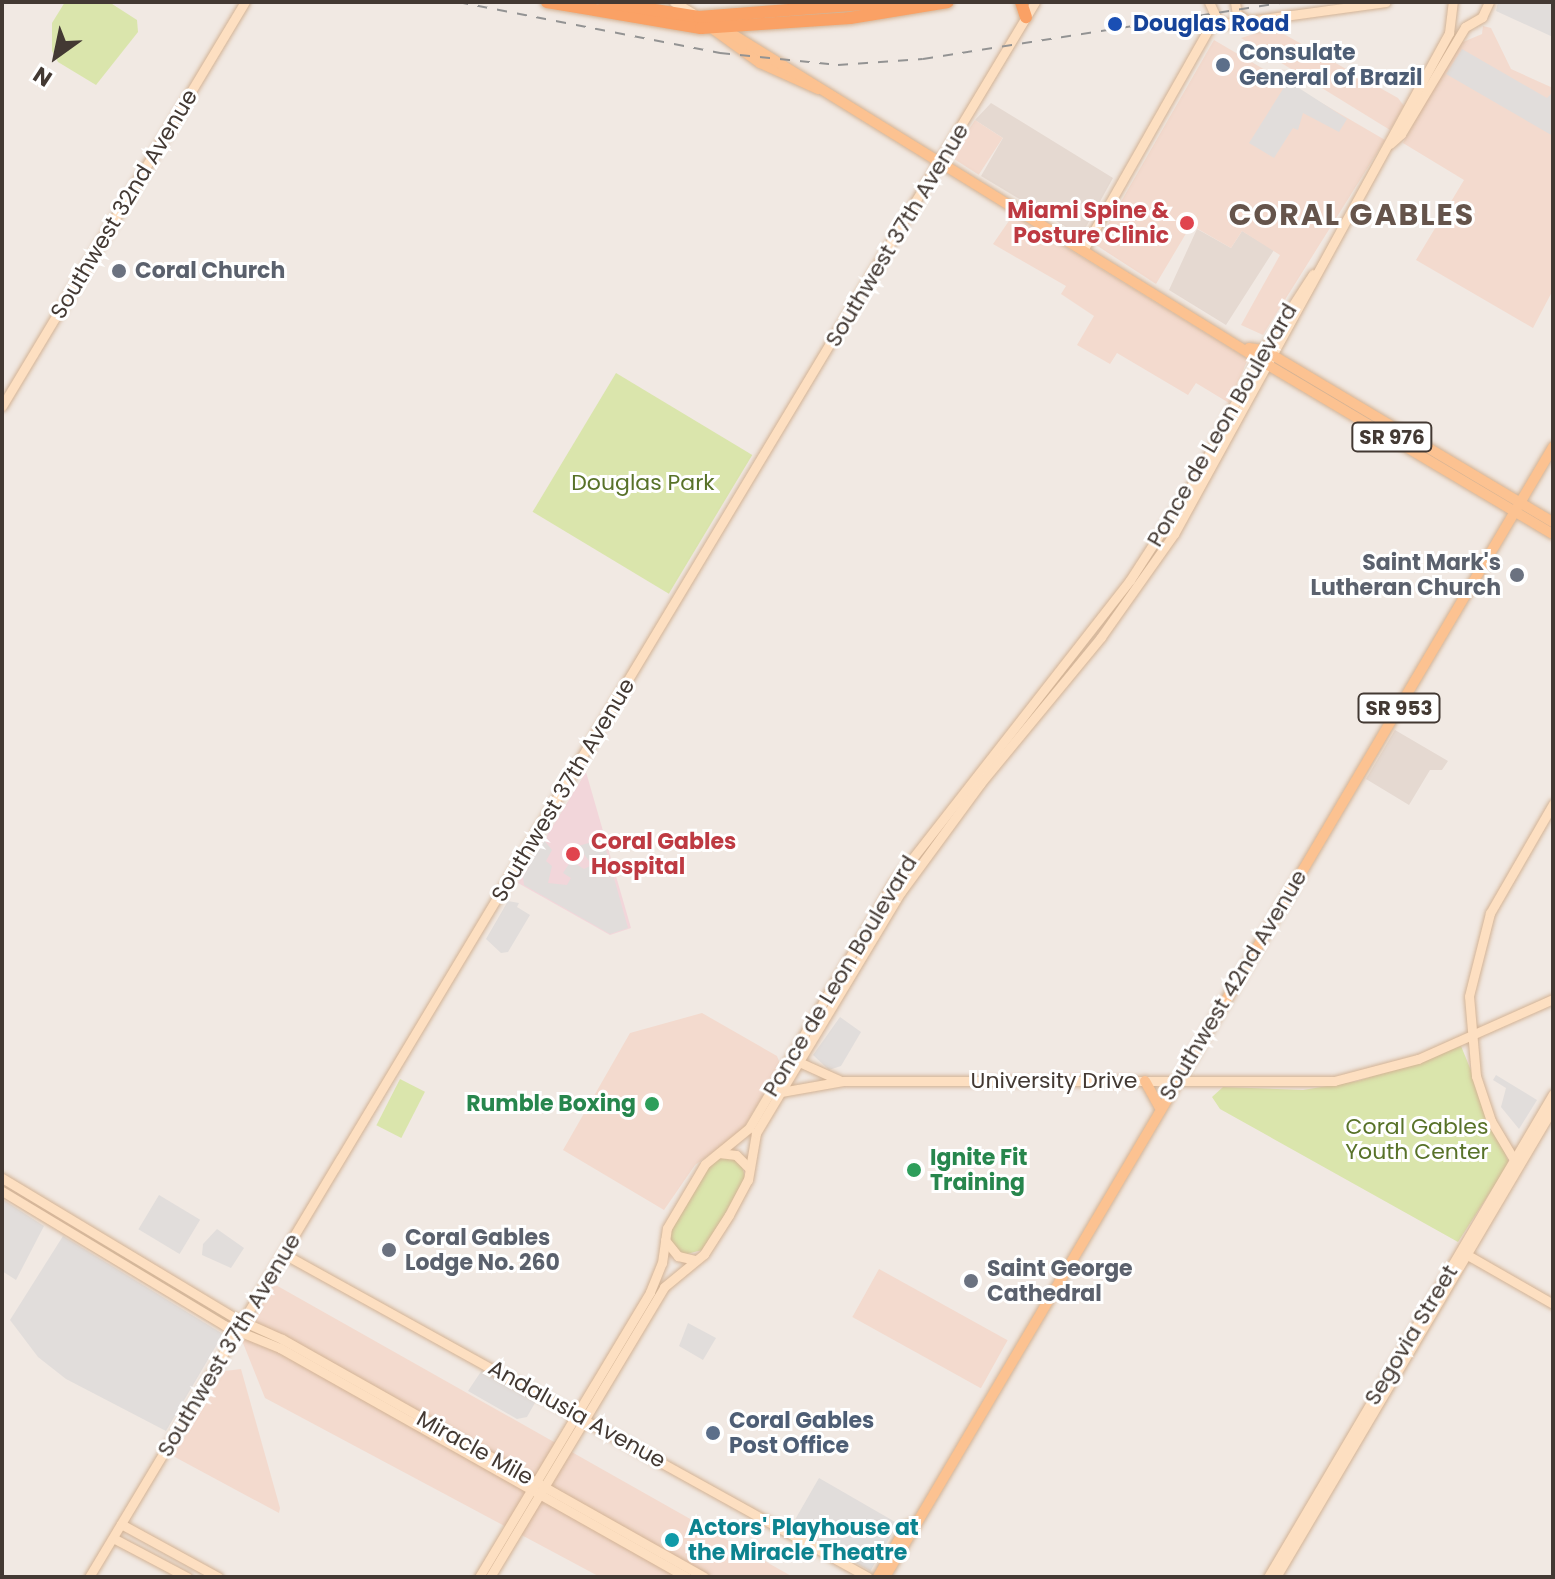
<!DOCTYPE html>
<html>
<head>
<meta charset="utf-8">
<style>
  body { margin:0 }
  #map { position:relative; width:1555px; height:1579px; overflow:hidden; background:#f1e9e3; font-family:Poppins,sans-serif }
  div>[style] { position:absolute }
  .residential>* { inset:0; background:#e5d9d1 }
  .commercial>* { inset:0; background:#f3dace; transform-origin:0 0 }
  .medical>* { inset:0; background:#f2d6da }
  .green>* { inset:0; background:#dae5ac; transform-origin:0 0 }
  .parking>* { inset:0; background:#e1dddb; transform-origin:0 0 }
  .roads { filter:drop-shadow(0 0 2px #d3b395) drop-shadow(0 0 2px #d3b395) }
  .secondary>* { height:9px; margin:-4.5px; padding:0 4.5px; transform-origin:4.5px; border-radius:4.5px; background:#fddfc1 }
  .primary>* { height:10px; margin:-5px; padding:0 5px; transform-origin:5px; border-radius:5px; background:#fcc291 }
  .highway>* { height:12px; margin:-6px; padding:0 6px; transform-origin:6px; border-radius:6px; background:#faa165 }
  .rail>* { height:2px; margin-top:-1px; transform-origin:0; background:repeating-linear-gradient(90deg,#939393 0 10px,transparent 0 20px) }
  .dots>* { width:22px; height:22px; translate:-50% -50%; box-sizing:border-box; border:4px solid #fff; border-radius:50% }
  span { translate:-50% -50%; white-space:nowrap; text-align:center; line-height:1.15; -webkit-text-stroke:6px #fff; paint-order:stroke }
  .shield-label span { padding:2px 6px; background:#fff; border:2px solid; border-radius:6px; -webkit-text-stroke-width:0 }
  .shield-label { font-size:20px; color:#433933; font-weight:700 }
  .transit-label { font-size:22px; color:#164399; font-weight:700 }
  .left { translate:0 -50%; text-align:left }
  .service-label { font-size:22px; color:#4e5e75; font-weight:700 }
  .street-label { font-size:22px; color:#433933 }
  .health-label { font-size:22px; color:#be3a42; font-weight:700 }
  .right { translate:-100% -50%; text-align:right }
  .worship-label { font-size:22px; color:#5b616d; font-weight:700 }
  .park-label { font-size:22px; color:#587229 }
  .leisure-label { font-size:22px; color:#27864d; font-weight:700 }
  .culture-label { font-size:22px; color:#0d838f; font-weight:700 }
  .district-label { font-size:30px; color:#65544b; font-weight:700; letter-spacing:2px }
  .frame { position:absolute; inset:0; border:4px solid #433933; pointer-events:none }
  .north { position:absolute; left:16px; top:16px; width:80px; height:80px; -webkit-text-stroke:6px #fff; paint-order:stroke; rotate:213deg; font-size:22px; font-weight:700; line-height:32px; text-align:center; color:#433933 }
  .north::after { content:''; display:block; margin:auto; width:28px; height:36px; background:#433933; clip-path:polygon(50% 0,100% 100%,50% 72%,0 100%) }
</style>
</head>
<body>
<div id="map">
  <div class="residential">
    <i style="clip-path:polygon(991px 103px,1113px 178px,1081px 236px,981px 176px,1003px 138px,975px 120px)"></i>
    <i style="clip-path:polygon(1197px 229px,1231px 248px,1242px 231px,1274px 250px,1226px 325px,1169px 290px)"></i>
    <i style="clip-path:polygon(1395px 730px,1448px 761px,1442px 770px,1430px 770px,1409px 805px,1366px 779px)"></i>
  </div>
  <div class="commercial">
    <i style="clip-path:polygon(1483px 26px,1491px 28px,1511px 69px,1553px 88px,1553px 290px,1533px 328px,1416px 260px,1464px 180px,1403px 143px,1456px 45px,1482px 34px)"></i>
    <i style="clip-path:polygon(1273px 28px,1398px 98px,1404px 106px,1390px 130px,1241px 38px)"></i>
    <i style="clip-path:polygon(1214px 40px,1385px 140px,1263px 335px,1241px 325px,1280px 255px,1242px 231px,1231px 248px,1191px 225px,1156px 284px,1096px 245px)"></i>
    <i style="left:975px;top:120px;width:33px;height:44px;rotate:33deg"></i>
    <i style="clip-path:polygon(1013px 215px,1248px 359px,1229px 403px,1196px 383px,1188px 395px,1117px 353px,1110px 364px,1077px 345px,1094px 316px,1061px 294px,1066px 286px,993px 244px)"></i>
    <i style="clip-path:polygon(702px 1013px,777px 1056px,781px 1066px,741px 1132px,695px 1165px,664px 1210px,563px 1150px,630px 1033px)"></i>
    <i style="left:879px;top:1269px;width:147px;height:55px;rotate:29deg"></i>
    <i style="clip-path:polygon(274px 1284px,793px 1577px,600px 1577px,265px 1398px,241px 1338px)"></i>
    <i style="clip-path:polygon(241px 1369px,280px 1508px,279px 1513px,173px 1456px,225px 1371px)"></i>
  </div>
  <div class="medical">
    <i style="clip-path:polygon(586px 772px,631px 928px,610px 935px,518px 883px)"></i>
  </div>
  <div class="green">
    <i style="clip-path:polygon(65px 2px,109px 2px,137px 20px,138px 32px,96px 85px,58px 62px,52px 51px,52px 23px)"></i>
    <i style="left:616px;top:373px;width:159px;height:162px;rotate:31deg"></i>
    <i style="clip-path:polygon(1461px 1046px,1509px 1163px,1458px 1242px,1220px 1109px,1212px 1097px,1223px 1087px,1303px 1090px,1358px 1081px)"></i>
    <i style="left:400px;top:1079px;width:28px;height:52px;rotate:27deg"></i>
    <i style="clip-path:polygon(728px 1155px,741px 1163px,745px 1177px,706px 1249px,683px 1255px,670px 1243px,670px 1227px,710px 1162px)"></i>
  </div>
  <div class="parking">
    <i style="clip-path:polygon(1498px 2px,1553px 2px,1553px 37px,1496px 11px)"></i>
    <i style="clip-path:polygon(1462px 49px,1547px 98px,1553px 92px,1553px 136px,1446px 74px)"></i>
    <i style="clip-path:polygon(1288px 81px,1347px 119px,1339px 132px,1303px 113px,1298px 130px,1293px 128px,1274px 158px,1249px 143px)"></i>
    <i style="clip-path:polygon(603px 839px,628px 928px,610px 934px,524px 885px,523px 877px,544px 840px,552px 850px,546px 861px,552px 866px,548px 883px,567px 885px,571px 878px,563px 873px,571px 861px,584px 869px,592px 865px,578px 846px)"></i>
    <i style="clip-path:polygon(508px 901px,519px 903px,517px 907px,530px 915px,508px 952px,501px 953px,486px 939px)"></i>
    <i style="clip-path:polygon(840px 1017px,861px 1032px,841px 1066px,829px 1070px,813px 1055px)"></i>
    <i style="clip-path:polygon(1496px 1075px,1537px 1100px,1519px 1129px,1501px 1107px,1506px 1088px,1493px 1080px)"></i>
    <i style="left:159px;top:1195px;width:48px;height:40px;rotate:31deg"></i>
    <i style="clip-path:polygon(2px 1199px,44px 1226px,16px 1280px,2px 1271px)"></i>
    <i style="clip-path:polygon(217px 1229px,244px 1248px,231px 1268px,202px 1255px,203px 1244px)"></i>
    <i style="clip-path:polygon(63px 1236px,223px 1334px,166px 1431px,66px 1379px,38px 1357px,10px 1320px)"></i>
    <i style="clip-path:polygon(688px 1323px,716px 1338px,703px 1360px,679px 1346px)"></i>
    <i style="clip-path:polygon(482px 1370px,536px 1401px,527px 1417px,517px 1419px,468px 1391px)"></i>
    <i style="left:819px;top:1478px;width:91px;height:55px;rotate:30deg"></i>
  </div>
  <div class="roads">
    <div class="secondary">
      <i style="left:674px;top:2px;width:21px;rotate:31deg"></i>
      <i style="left:1209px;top:2px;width:21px;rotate:65deg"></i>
      <i style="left:1235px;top:2px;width:12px;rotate:81deg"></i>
      <i style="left:1237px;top:14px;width:13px;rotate:32deg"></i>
      <i style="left:1248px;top:21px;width:139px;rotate:-7.8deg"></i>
      <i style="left:1225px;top:23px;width:34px;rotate:3deg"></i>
      <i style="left:1465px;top:27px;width:20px;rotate:-30deg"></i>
      <i style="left:1482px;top:17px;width:17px;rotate:-65deg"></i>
      <i style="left:1390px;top:144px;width:15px;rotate:-42deg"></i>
      <i style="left:1401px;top:134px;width:125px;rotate:-59.1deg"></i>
      <i style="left:1083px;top:250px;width:266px;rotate:-60.4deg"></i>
      <i style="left:2px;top:406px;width:471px;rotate:-59deg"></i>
      <i style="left:799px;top:1062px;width:44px;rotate:24.2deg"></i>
      <i style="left:781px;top:1092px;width:63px;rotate:-10.1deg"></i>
      <i style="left:843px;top:1081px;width:491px"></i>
      <i style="left:1334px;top:1081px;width:87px;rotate:-14.7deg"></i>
      <i style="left:1418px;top:1059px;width:148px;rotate:-24deg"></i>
      <i style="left:719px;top:1153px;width:17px;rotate:7deg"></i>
      <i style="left:736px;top:1155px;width:18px;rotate:45deg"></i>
      <i style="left:1516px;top:1163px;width:49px;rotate:-120.8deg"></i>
      <i style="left:1491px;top:1121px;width:47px;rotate:-108.4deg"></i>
      <i style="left:1476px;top:1076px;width:80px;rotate:-95deg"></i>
      <i style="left:1469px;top:996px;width:86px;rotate:-75.8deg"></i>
      <i style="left:1490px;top:913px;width:126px;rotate:-60deg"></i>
      <i style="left:2px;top:1178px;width:270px;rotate:31deg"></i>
      <i style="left:233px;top:1317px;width:54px;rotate:24.2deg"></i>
      <i style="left:282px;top:1339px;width:484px;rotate:29.4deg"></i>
      <i style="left:2px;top:1191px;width:262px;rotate:31.1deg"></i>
      <i style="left:226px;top:1326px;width:58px;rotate:22.2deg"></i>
      <i style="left:280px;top:1348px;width:467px;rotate:29.4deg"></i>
      <i style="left:665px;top:1240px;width:21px;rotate:51deg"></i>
      <i style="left:678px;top:1256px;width:18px;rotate:13deg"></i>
      <i style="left:1464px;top:1253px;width:103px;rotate:29.8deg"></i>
      <i style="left:284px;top:1254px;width:667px;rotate:28.95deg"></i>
      <i style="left:121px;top:1524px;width:111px;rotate:28.7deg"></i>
      <i style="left:113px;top:1538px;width:84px;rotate:27.8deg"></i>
      <i style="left:89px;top:1577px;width:1837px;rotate:-59.01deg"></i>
      <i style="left:479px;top:1577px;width:332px;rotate:-59deg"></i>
      <i style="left:650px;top:1292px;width:31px;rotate:-68deg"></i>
      <i style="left:662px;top:1263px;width:35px;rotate:-82deg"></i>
      <i style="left:667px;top:1228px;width:74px;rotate:-59.3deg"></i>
      <i style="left:705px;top:1164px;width:57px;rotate:-39.3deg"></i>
      <i style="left:749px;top:1128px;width:286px;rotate:-59.5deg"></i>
      <i style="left:894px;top:882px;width:383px;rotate:-52deg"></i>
      <i style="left:1130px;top:580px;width:125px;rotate:-57.1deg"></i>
      <i style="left:1198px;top:475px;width:131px;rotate:-62.7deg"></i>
      <i style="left:1258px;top:359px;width:101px;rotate:-57.1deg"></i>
      <i style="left:490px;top:1577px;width:338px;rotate:-59deg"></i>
      <i style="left:664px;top:1287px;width:52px;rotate:-39.5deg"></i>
      <i style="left:704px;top:1254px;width:46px;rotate:-57.3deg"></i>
      <i style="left:729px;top:1215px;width:40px;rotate:-62deg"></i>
      <i style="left:748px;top:1180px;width:48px;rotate:-80.3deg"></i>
      <i style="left:756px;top:1133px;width:281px;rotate:-59deg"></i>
      <i style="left:901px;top:892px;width:134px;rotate:-53.8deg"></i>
      <i style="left:980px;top:784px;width:190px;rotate:-50.5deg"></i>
      <i style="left:1101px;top:637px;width:126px;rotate:-54.7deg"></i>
      <i style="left:1174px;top:534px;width:572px;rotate:-61.24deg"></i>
      <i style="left:1449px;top:33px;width:31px;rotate:-83deg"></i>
      <i style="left:1268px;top:1577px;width:561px;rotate:-59.46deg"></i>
      <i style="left:1276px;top:1577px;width:545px;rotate:-59.43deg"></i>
    </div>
    <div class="primary">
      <i style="left:706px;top:24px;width:67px;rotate:35.8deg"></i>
      <i style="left:760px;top:63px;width:64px;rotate:24.1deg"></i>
      <i style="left:719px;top:26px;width:645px;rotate:31.69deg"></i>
      <i style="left:1268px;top:365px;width:331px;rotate:30.7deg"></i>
      <i style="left:1249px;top:348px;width:15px;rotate:8deg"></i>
      <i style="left:1264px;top:350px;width:336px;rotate:30.8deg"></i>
      <i style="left:1145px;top:1081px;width:31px;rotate:61deg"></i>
      <i style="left:878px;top:1577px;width:57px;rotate:-60.8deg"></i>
      <i style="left:906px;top:1527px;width:8px;rotate:-23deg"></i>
      <i style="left:885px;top:1577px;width:1313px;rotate:-59.41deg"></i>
    </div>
    <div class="highway">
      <i style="left:547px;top:2px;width:156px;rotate:9.6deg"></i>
      <i style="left:701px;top:28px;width:149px;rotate:-3.8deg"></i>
      <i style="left:850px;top:18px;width:99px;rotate:-9.3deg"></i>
      <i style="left:604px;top:2px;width:96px;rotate:9deg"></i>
      <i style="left:699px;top:17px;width:193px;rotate:-4.5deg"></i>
      <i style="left:1021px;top:2px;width:16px;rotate:72deg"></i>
    </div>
  </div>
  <div class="rail">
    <i style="left:458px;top:2px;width:267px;rotate:11deg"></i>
    <i style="left:720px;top:53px;width:119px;rotate:5.8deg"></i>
    <i style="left:838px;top:65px;width:85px;rotate:-4deg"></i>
    <i style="left:923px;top:59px;width:368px;rotate:-8.9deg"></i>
  </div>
  <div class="dots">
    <i style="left:1115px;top:24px;background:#1a4fb4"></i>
    <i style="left:1223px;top:65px;background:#5c6f8a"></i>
    <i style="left:1187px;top:223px;background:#e0444e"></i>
    <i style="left:119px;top:271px;background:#6b7280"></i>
    <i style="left:1517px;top:575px;background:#6b7280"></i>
    <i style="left:573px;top:854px;background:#e0444e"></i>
    <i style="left:652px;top:1104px;background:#2e9e5b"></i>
    <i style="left:914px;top:1170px;background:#2e9e5b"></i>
    <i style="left:389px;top:1250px;background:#6b7280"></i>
    <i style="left:971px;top:1281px;background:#6b7280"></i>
    <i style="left:713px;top:1433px;background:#5c6f8a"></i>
    <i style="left:672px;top:1540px;background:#0f9aa8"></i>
  </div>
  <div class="shield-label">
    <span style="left:1392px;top:437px">SR 976</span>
    <span style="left:1399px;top:708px">SR 953</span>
  </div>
  <div class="transit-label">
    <span class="left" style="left:1133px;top:24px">Douglas Road</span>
  </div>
  <div class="service-label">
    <span class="left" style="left:1239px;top:65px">Consulate<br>General of Brazil</span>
    <span class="left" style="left:729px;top:1433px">Coral Gables<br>Post Office</span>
  </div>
  <div class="street-label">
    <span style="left:124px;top:204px;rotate:-59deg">Southwest 32nd Avenue</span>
    <span style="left:897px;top:235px;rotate:-59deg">Southwest 37th Avenue</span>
    <span style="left:1222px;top:425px;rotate:-60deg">Ponce de Leon Boulevard</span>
    <span style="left:563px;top:790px;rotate:-59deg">Southwest 37th Avenue</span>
    <span style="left:840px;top:976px;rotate:-59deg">Ponce de Leon Boulevard</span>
    <span style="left:1233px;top:985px;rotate:-59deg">Southwest 42nd Avenue</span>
    <span style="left:1054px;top:1081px">University Drive</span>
    <span style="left:1411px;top:1335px;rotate:-59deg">Segovia Street</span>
    <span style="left:229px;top:1345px;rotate:-59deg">Southwest 37th Avenue</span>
    <span style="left:577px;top:1414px;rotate:29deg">Andalusia Avenue</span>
    <span style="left:475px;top:1448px;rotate:29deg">Miracle Mile</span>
  </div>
  <div class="health-label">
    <span class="right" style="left:1169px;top:223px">Miami Spine &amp;<br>Posture Clinic</span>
    <span class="left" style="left:591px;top:854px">Coral Gables<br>Hospital</span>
  </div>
  <div class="worship-label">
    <span class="left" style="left:135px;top:271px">Coral Church</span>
    <span class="right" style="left:1501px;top:575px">Saint Mark's<br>Lutheran Church</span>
    <span class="left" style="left:405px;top:1250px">Coral Gables<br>Lodge No. 260</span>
    <span class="left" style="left:987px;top:1281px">Saint George<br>Cathedral</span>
  </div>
  <div class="park-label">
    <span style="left:643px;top:483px">Douglas Park</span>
    <span style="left:1417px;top:1139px">Coral Gables<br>Youth Center</span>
  </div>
  <div class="leisure-label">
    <span class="right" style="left:636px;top:1104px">Rumble Boxing</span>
    <span class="left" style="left:930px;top:1170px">Ignite Fit<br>Training</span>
  </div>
  <div class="culture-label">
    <span class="left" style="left:688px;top:1540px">Actors' Playhouse at<br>the Miracle Theatre</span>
  </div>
  <div class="district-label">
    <span style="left:1352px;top:215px">CORAL GABLES</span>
  </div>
  <div class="frame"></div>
  <div class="north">N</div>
</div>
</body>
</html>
